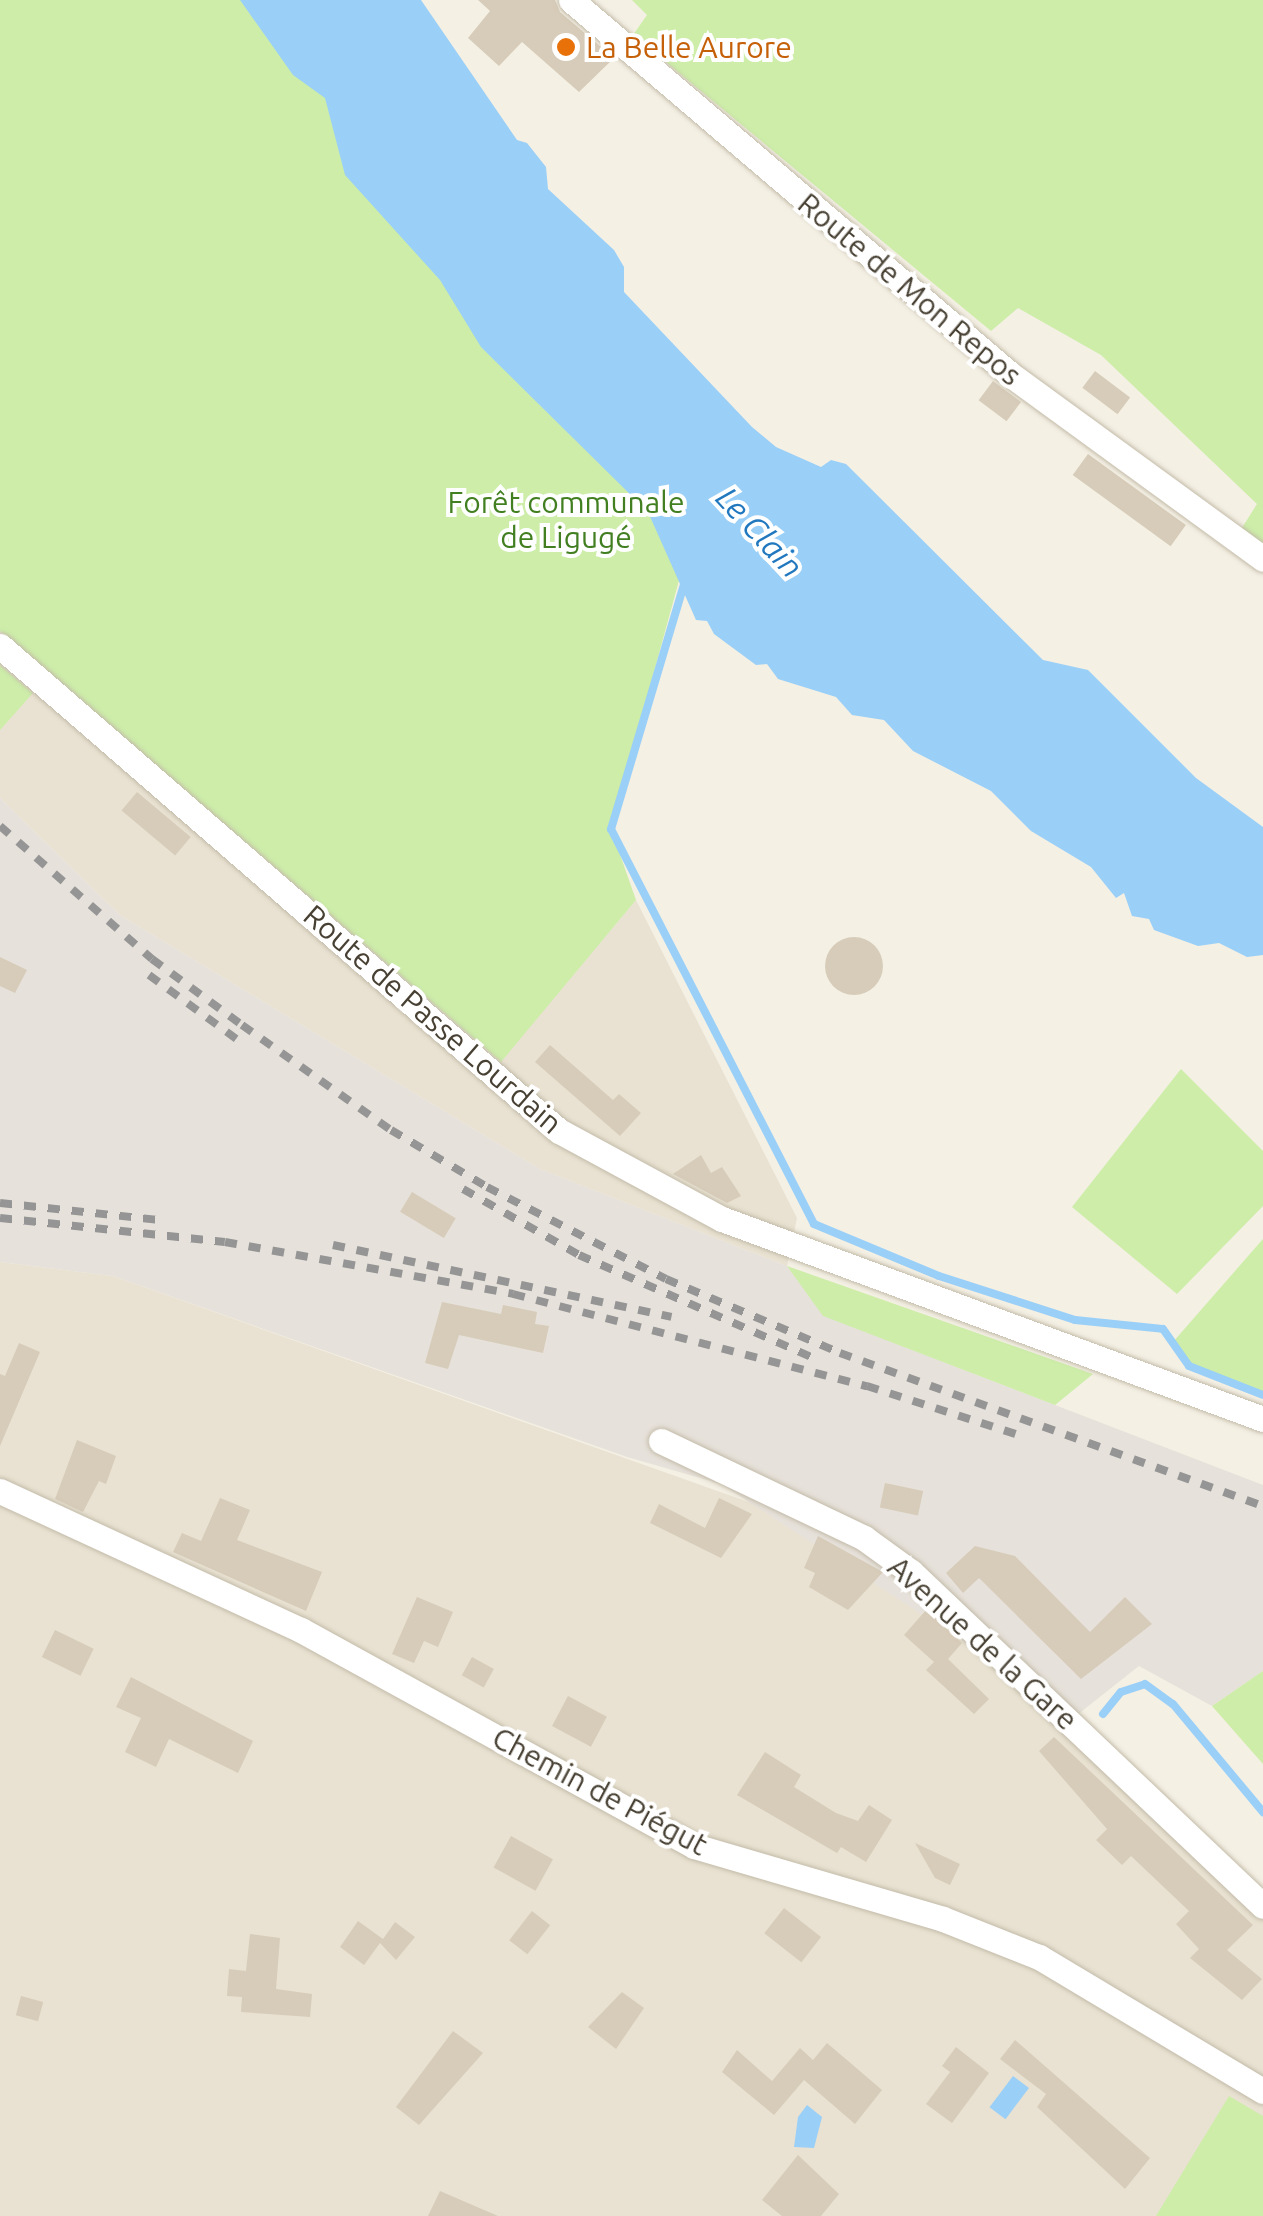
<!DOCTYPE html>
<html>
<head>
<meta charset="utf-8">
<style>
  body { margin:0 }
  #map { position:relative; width:1263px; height:2216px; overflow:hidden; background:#f4f0e4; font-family:Ubuntu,sans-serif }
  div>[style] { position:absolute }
  .residential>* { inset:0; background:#e9e2d2 }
  .industrial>* { inset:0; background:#e6e1da }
  .green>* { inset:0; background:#cdeda9 }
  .water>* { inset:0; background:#9acff8; transform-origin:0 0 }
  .stream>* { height:8px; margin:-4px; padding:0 4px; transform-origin:4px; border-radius:4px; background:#9acff8 }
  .building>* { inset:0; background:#d7ccb9; transform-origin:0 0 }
  .round { border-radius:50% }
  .roads { filter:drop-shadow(0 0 2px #c3bba9) drop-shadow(0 0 2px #c3bba9) }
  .street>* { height:25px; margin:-12.5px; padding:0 12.5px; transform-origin:12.5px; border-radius:12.5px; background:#fff }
  .rail>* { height:8px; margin-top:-4px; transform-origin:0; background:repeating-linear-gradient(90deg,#959595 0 12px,transparent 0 24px) }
  .dots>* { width:28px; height:28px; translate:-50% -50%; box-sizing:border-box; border:5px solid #fff; border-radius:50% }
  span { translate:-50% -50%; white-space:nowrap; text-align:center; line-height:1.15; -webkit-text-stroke:8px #fff; paint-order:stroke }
  .food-label { font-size:30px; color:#c56008 }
  .left { translate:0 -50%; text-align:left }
  .street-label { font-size:30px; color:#474033 }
  .park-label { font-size:30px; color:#427f21 }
  .water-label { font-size:32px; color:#2178be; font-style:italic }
</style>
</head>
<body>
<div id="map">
  <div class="residential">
    <i style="clip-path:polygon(0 631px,500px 1062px,636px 900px,797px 1218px,787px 1266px,540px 1169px,120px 915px,0 798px)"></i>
    <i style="clip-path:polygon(0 1262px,113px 1276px,861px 1542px,1263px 1906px,1263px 2216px,0 2216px)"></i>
  </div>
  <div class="industrial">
    <i style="clip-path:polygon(0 798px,120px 915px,540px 1169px,787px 1266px,824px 1316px,1263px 1485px,1263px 1671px,1212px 1706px,1139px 1666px,1077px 1715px,721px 1484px,627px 1457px,113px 1276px,0 1262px)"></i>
  </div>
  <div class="green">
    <i style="clip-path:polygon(0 0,304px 0,701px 500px,611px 829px,636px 900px,501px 1062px,0 631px)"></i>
    <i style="clip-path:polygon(632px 0,1263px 0,1263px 544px,1240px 531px,1257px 504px,1101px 355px,1018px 308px,991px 331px,633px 35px,647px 15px)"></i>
    <i style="clip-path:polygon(0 665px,33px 693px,0 730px)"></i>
    <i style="clip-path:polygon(1181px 1069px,1263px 1151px,1263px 1206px,1177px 1294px,1072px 1207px)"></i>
    <i style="clip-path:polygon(1263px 1239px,1263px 1393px,1189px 1366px,1173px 1342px)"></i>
    <i style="clip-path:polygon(787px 1266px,1093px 1374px,1055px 1405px,823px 1316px)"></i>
    <i style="clip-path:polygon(1263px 1671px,1263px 1764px,1212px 1706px)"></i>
    <i style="clip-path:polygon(1229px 2096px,1263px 2116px,1263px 2216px,1156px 2216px)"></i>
  </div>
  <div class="water">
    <i style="clip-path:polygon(240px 0,421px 0,517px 140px,527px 143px,546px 167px,548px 189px,614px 250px,624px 267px,624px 292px,752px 427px,776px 447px,821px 467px,831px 460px,846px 464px,1043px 660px,1088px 670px,1196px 778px,1263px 827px,1263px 955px,1247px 957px,1219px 943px,1198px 946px,1154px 930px,1149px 919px,1132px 916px,1124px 893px,1116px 898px,1091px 867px,1031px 831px,991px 791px,913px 751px,884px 720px,852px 715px,836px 697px,778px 679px,767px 664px,756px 665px,714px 634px,707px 621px,696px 620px,648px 512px,481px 347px,440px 280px,345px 175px,325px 98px,293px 75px)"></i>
    <i style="left:1013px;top:2076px;width:20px;height:39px;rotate:37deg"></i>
    <i style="clip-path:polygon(807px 2105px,822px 2117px,814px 2148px,794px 2147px,798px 2117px)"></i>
  </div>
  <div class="stream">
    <i style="left:685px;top:581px;width:259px;rotate:106.6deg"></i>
    <i style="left:611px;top:829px;width:444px;rotate:62.8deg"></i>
    <i style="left:814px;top:1224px;width:135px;rotate:22.6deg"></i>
    <i style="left:939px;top:1276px;width:143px;rotate:17.9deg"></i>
    <i style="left:1075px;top:1320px;width:88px;rotate:5.8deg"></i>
    <i style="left:1163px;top:1329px;width:45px;rotate:54.9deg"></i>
    <i style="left:1189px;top:1366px;width:79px;rotate:21.4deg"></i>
    <i style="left:1103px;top:1714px;width:28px;rotate:-51deg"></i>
    <i style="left:1121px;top:1692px;width:25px;rotate:-18deg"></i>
    <i style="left:1145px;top:1684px;width:34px;rotate:36deg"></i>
    <i style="left:1173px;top:1704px;width:141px;rotate:50.2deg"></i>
  </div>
  <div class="building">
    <i style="clip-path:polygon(478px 0,555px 0,560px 12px,614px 58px,579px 92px,522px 42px,499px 66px,468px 38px,490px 11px)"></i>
    <i style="left:1095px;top:371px;width:44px;height:21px;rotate:37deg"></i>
    <i style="left:993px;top:381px;width:35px;height:24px;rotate:37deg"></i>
    <i style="left:1088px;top:454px;width:121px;height:26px;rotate:36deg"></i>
    <i style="left:137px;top:792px;width:70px;height:24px;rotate:40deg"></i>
    <i class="round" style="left:825px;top:937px;width:58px;height:58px"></i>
    <i style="clip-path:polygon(0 957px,27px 970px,15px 993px,0 986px)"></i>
    <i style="clip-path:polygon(550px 1045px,613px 1100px,619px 1094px,641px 1113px,620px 1136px,535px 1062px)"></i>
    <i style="clip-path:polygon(701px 1155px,711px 1173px,722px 1167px,741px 1196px,727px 1203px,673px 1174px)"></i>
    <i style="left:412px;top:1192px;width:51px;height:23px;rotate:31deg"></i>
    <i style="clip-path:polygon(442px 1302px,501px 1314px,503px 1305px,537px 1312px,535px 1324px,549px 1326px,543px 1353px,459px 1335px,448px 1369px,425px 1363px)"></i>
    <i style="clip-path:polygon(19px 1343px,40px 1352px,0 1446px,0 1374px,5px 1376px)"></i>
    <i style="clip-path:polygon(77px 1440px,116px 1456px,106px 1484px,99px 1481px,83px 1512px,55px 1499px)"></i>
    <i style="left:885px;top:1483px;width:39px;height:25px;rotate:12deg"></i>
    <i style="clip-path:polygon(220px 1498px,250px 1510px,237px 1540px,322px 1572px,306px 1611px,173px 1552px,182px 1533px,201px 1541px)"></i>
    <i style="clip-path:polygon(719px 1498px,752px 1514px,721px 1558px,650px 1523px,659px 1504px,705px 1528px)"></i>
    <i style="clip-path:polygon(818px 1536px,883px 1572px,848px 1610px,809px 1587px,815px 1573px,804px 1568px)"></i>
    <i style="clip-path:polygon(975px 1546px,1015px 1556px,1090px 1632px,1125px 1597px,1152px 1624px,1081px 1679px,979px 1578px,963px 1593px,946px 1573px)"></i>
    <i style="clip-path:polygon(417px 1597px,453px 1612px,438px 1647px,424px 1641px,414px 1663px,392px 1654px)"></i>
    <i style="clip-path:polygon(927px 1609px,962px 1643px,948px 1659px,989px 1699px,974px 1714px,926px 1670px,934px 1662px,904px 1635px)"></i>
    <i style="left:55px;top:1630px;width:43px;height:30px;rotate:26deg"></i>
    <i style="left:472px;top:1657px;width:25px;height:21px;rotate:29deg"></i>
    <i style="clip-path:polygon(131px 1677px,253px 1741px,238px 1773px,169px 1739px,156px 1767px,125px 1752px,141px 1718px,116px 1707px)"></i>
    <i style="left:568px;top:1696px;width:44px;height:34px;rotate:28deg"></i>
    <i style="clip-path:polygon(1054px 1737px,1253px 1925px,1227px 1950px,1262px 1979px,1242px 2000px,1190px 1958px,1199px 1949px,1176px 1924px,1189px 1911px,1131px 1856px,1122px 1865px,1096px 1840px,1107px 1829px,1039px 1751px)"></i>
    <i style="clip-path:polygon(765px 1752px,801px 1775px,794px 1787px,836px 1813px,858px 1821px,869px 1805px,892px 1820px,866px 1862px,841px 1847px,837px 1853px,737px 1795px)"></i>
    <i style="left:511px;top:1836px;width:48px;height:36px;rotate:29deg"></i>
    <i style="clip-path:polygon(915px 1843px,960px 1864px,950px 1885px,935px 1878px)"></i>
    <i style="left:784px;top:1908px;width:47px;height:32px;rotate:38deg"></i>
    <i style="left:532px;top:1911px;width:23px;height:37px;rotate:38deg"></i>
    <i style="clip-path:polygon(358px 1921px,383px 1939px,395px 1922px,415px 1937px,396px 1960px,380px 1943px,364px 1965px,340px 1947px)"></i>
    <i style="clip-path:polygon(250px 1934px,280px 1938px,276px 1989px,312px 1994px,310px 2017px,241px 2012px,242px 1997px,227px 1996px,229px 1969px,246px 1971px)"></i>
    <i style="clip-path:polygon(622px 1992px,644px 2008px,616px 2049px,588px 2027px)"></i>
    <i style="left:21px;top:1996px;width:23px;height:20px;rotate:15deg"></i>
    <i style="clip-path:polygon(453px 2031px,483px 2053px,419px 2125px,396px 2107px)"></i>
    <i style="clip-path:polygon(1015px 2040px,1150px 2158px,1125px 2189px,1037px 2107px,1046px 2094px,1000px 2059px)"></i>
    <i style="clip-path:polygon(827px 2043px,882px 2090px,855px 2124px,804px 2080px,774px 2115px,722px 2072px,737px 2050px,772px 2081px,800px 2048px,813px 2060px)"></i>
    <i style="clip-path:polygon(956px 2047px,989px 2073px,952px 2123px,926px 2104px,950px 2072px,942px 2066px)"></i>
    <i style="clip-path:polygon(798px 2155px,839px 2194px,821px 2216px,782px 2216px,762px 2200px)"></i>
    <i style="clip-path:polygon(440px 2191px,498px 2216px,428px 2216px)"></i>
  </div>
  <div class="roads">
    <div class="street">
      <i style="left:571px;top:0;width:578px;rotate:40.44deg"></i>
      <i style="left:1011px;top:375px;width:312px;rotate:36.1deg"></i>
      <i style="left:0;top:646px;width:740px;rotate:40.95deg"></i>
      <i style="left:559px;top:1131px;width:185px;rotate:28.4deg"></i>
      <i style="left:722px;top:1219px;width:577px;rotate:20.29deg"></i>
      <i style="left:661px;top:1441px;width:225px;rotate:25.5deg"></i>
      <i style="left:864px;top:1538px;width:58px;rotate:35.9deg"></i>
      <i style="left:911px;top:1572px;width:485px;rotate:43.5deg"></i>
      <i style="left:0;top:1491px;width:332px;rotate:24.8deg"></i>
      <i style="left:301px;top:1630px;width:448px;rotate:28.8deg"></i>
      <i style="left:694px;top:1846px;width:259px;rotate:16.3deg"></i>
      <i style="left:943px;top:1919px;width:103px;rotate:21.6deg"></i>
      <i style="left:1039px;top:1957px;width:261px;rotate:30.9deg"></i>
    </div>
  </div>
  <div class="rail">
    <i style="left:0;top:826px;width:202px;rotate:41.2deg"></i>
    <i style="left:152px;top:959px;width:112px;rotate:36.3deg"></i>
    <i style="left:242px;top:1025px;width:182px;rotate:35.2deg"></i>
    <i style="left:391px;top:1130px;width:112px;rotate:30.7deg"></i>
    <i style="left:487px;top:1187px;width:201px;rotate:27.2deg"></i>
    <i style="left:666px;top:1279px;width:189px;rotate:23deg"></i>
    <i style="left:840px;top:1353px;width:450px;rotate:19.9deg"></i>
    <i style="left:149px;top:975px;width:120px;rotate:36.2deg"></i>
    <i style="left:463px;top:1189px;width:133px;rotate:29.6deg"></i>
    <i style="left:579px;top:1255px;width:257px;rotate:23.7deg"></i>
    <i style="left:0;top:1203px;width:161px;rotate:6.1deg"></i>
    <i style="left:0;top:1218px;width:226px;rotate:6.1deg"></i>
    <i style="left:225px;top:1242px;width:293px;rotate:10.2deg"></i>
    <i style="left:513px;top:1294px;width:366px;rotate:14.6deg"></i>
    <i style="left:867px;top:1386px;width:163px;rotate:17.9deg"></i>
    <i style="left:333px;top:1245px;width:346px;rotate:12deg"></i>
  </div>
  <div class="dots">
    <i style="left:566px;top:47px;background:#e8710a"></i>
  </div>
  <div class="food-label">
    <span class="left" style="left:586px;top:47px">La Belle Aurore</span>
  </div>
  <div class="street-label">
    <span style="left:910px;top:289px;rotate:40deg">Route de Mon Repos</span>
    <span style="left:433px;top:1019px;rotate:41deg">Route de Passe Lourdain</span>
    <span style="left:983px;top:1643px;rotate:42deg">Avenue de la Gare</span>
    <span style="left:600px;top:1791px;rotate:28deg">Chemin de Piégut</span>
  </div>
  <div class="park-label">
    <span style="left:566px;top:519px">Forêt communale<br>de Ligugé</span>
  </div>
  <div class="water-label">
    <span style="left:760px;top:532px;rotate:47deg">Le Clain</span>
  </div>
</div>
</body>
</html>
